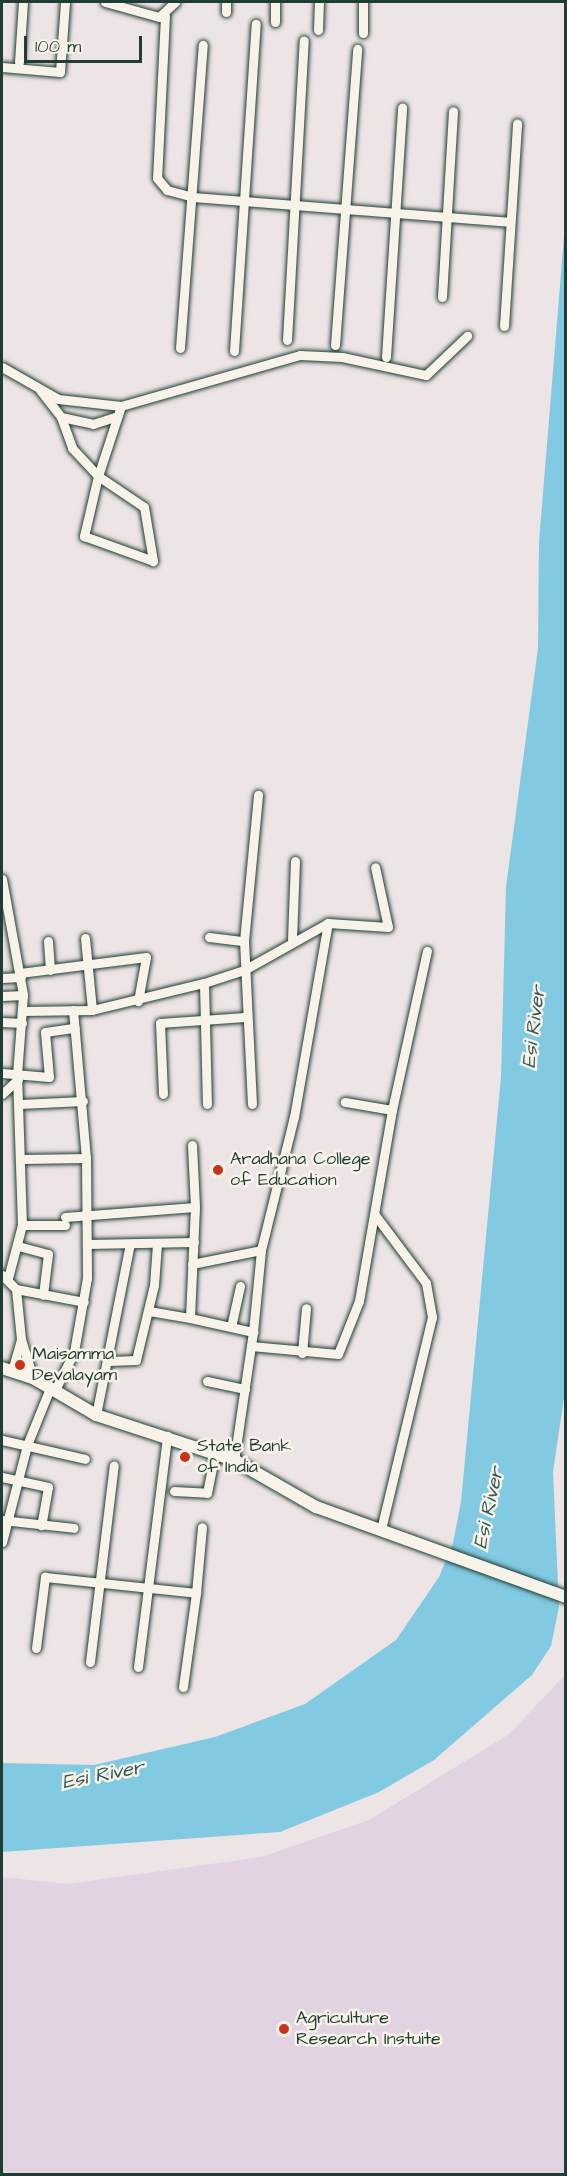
<!DOCTYPE html>
<html>
<head>
<meta charset="utf-8">
<style>
  body { margin:0 }
  #map { position:relative; width:567px; height:2176px; overflow:hidden; background:#ede4e5; font-family:"Architects Daughter",sans-serif }
  div>[style] { position:absolute }
  .built>* { inset:0; background:#e1d3e1 }
  .water>* { inset:0; background:#81cae2 }
  .roads { filter:drop-shadow(0 0 2px #1f3d34) drop-shadow(0 0 2px #1f3d34) }
  .street>* { height:9px; margin:-4.5px; padding:0 4.5px; transform-origin:4.5px; border-radius:4.5px; background:#f7f3e8 }
  .secondary>* { height:12px; margin:-6px; padding:0 6px; transform-origin:6px; border-radius:6px; background:#f7f3e8 }
  .dots>* { width:16px; height:16px; translate:-50% -50%; box-sizing:border-box; border:3px solid #f7f3e8; border-radius:50% }
  span { translate:-50% -50%; white-space:nowrap; text-align:center; line-height:1.15; -webkit-text-stroke:5px #f7f3e8; paint-order:stroke }
  .poi-label { font-size:18px; color:#1f3d34 }
  .left { translate:0 -50%; text-align:left }
  .water-label { font-size:20px; color:#335957; font-style:italic }
  .frame { position:absolute; inset:0; border:3px solid #1f3d34; pointer-events:none }
  .scale { position:absolute; left:24px; top:36px; width:118px; height:27px; box-sizing:border-box; border:3px solid #1f3d34; border-top:0; padding-left:8px; font-size:18px; line-height:21px; white-space:nowrap; color:#1f3d34; -webkit-text-stroke:4px #f7f3e8; paint-order:stroke }
</style>
</head>
<body>
<div id="map">
  <div class="built">
    <i style="clip-path:polygon(565px 1675px,565px 2174px,2px 2174px,2px 1877px,67px 1884px,261px 1857px,369px 1820px,508px 1735px)"></i>
  </div>
  <div class="water">
    <i style="clip-path:polygon(565px 224px,566px 1384px,553px 1472px,559px 1607px,551px 1646px,532px 1675px,434px 1760px,379px 1792px,280px 1832px,2px 1852px,2px 1763px,94px 1765px,215px 1737px,305px 1704px,396px 1640px,439px 1577px,453px 1543px,461px 1502px,501px 1077px,506px 887px,538px 648px,539px 542px)"></i>
  </div>
  <div class="roads">
    <div class="street">
      <i style="left:105px;top:2px;width:56px;rotate:15.5deg"></i>
      <i style="left:159px;top:17px;width:22px;rotate:-43deg"></i>
      <i style="left:226px;top:12px;width:10px;rotate:-90deg"></i>
      <i style="left:165px;top:16px;width:162px;rotate:92.8deg"></i>
      <i style="left:157px;top:178px;width:16px;rotate:50deg"></i>
      <i style="left:167px;top:190px;width:28px;rotate:15deg"></i>
      <i style="left:194px;top:197px;width:317px;rotate:4.5deg"></i>
      <i style="left:275px;top:22px;width:20px;rotate:-90deg"></i>
      <i style="left:318px;top:30px;width:28px;rotate:-88deg"></i>
      <i style="left:363px;top:33px;width:31px;rotate:-90deg"></i>
      <i style="left:19px;top:62px;width:60px;rotate:-86.2deg"></i>
      <i style="left:2px;top:67px;width:58px;rotate:4.9deg"></i>
      <i style="left:60px;top:72px;width:70px;rotate:-85.9deg"></i>
      <i style="left:442px;top:297px;width:186px;rotate:-86.6deg"></i>
      <i style="left:504px;top:326px;width:203px;rotate:-86.3deg"></i>
      <i style="left:287px;top:340px;width:300px;rotate:-86.8deg"></i>
      <i style="left:335px;top:345px;width:297px;rotate:-85.7deg"></i>
      <i style="left:180px;top:348px;width:304px;rotate:-85.7deg"></i>
      <i style="left:234px;top:351px;width:328px;rotate:-86.2deg"></i>
      <i style="left:386px;top:357px;width:250px;rotate:-86.3deg"></i>
      <i style="left:2px;top:367px;width:64px;rotate:29.7deg"></i>
      <i style="left:58px;top:399px;width:63px;rotate:6.3deg"></i>
      <i style="left:121px;top:406px;width:74px;rotate:108.2deg"></i>
      <i style="left:98px;top:476px;width:55px;rotate:34deg"></i>
      <i style="left:144px;top:507px;width:55px;rotate:80.5deg"></i>
      <i style="left:40px;top:390px;width:34px;rotate:52deg"></i>
      <i style="left:61px;top:417px;width:33px;rotate:70deg"></i>
      <i style="left:72px;top:448px;width:38px;rotate:47deg"></i>
      <i style="left:98px;top:476px;width:62px;rotate:103.1deg"></i>
      <i style="left:84px;top:536px;width:73px;rotate:19.9deg"></i>
      <i style="left:121px;top:406px;width:186px;rotate:-15.9deg"></i>
      <i style="left:300px;top:355px;width:42px;rotate:2.7deg"></i>
      <i style="left:342px;top:357px;width:86px;rotate:12.1deg"></i>
      <i style="left:426px;top:375px;width:57px;rotate:-43.6deg"></i>
      <i style="left:61px;top:417px;width:33px;rotate:12deg"></i>
      <i style="left:93px;top:424px;width:26px;rotate:-18deg"></i>
      <i style="left:2px;top:879px;width:118px;rotate:79.7deg"></i>
      <i style="left:23px;top:995px;width:79px;rotate:94.3deg"></i>
      <i style="left:17px;top:1074px;width:151px;rotate:88.1deg"></i>
      <i style="left:22px;top:1225px;width:55px;rotate:104.8deg"></i>
      <i style="left:209px;top:937px;width:35px;rotate:7deg"></i>
      <i style="left:85px;top:938px;width:72px;rotate:84.4deg"></i>
      <i style="left:292px;top:939px;width:78px;rotate:-87.8deg"></i>
      <i style="left:48px;top:941px;width:29px;rotate:86deg"></i>
      <i style="left:20px;top:973px;width:127px;rotate:-7.2deg"></i>
      <i style="left:146px;top:957px;width:45px;rotate:100.3deg"></i>
      <i style="left:2px;top:978px;width:19px;rotate:-3deg"></i>
      <i style="left:204px;top:983px;width:121px;rotate:88.6deg"></i>
      <i style="left:2px;top:996px;width:21px;rotate:-3deg"></i>
      <i style="left:73px;top:1010px;width:149px;rotate:85deg"></i>
      <i style="left:23px;top:1011px;width:69px;rotate:-0.8deg"></i>
      <i style="left:92px;top:1010px;width:115px;rotate:-13.6deg"></i>
      <i style="left:204px;top:983px;width:42px;rotate:-18deg"></i>
      <i style="left:244px;top:970px;width:96px;rotate:-29.2deg"></i>
      <i style="left:328px;top:923px;width:60px;rotate:3.8deg"></i>
      <i style="left:388px;top:927px;width:61px;rotate:-102.2deg"></i>
      <i style="left:2px;top:1022px;width:20px;rotate:3deg"></i>
      <i style="left:2px;top:1073px;width:47px;rotate:4.9deg"></i>
      <i style="left:49px;top:1077px;width:45px;rotate:-95.1deg"></i>
      <i style="left:45px;top:1032px;width:30px;rotate:-8deg"></i>
      <i style="left:2px;top:1094px;width:22px;rotate:-43deg"></i>
      <i style="left:163px;top:1094px;width:71px;rotate:-92.4deg"></i>
      <i style="left:160px;top:1023px;width:85px;rotate:-4deg"></i>
      <i style="left:20px;top:1104px;width:63px;rotate:-2.7deg"></i>
      <i style="left:252px;top:1104px;width:163px;rotate:-92.8deg"></i>
      <i style="left:244px;top:941px;width:147px;rotate:-84.5deg"></i>
      <i style="left:392px;top:1110px;width:163px;rotate:-77.6deg"></i>
      <i style="left:192px;top:1145px;width:62px;rotate:87.2deg"></i>
      <i style="left:195px;top:1207px;width:111px;rotate:92.6deg"></i>
      <i style="left:190px;top:1318px;width:65px;rotate:12.5deg"></i>
      <i style="left:253px;top:1332px;width:129px;rotate:98.4deg"></i>
      <i style="left:23px;top:1159px;width:63px;rotate:-0.9deg"></i>
      <i style="left:86px;top:1158px;width:120px;rotate:89.5deg"></i>
      <i style="left:87px;top:1278px;width:75px;rotate:100deg"></i>
      <i style="left:74px;top:1352px;width:42px;rotate:116.6deg"></i>
      <i style="left:375px;top:1215px;width:85px;rotate:53.1deg"></i>
      <i style="left:426px;top:1283px;width:35px;rotate:80deg"></i>
      <i style="left:432px;top:1317px;width:219px;rotate:103.5deg"></i>
      <i style="left:65px;top:1217px;width:130px;rotate:-4.4deg"></i>
      <i style="left:22px;top:1225px;width:43px"></i>
      <i style="left:87px;top:1244px;width:107px;rotate:-1.1deg"></i>
      <i style="left:18px;top:1246px;width:31px;rotate:15deg"></i>
      <i style="left:48px;top:1254px;width:41px;rotate:97deg"></i>
      <i style="left:192px;top:1264px;width:70px;rotate:-11.5deg"></i>
      <i style="left:2px;top:1275px;width:20px;rotate:45deg"></i>
      <i style="left:16px;top:1289px;width:69px;rotate:10.8deg"></i>
      <i style="left:16px;top:1289px;width:50px;rotate:84.3deg"></i>
      <i style="left:21px;top:1339px;width:41px;rotate:72.9deg"></i>
      <i style="left:149px;top:1311px;width:42px;rotate:9.7deg"></i>
      <i style="left:231px;top:1327px;width:42px;rotate:-77.6deg"></i>
      <i style="left:253px;top:1332px;width:82px;rotate:-84.4deg"></i>
      <i style="left:261px;top:1250px;width:137px;rotate:-76.1deg"></i>
      <i style="left:294px;top:1117px;width:197px;rotate:-80.1deg"></i>
      <i style="left:251px;top:1346px;width:87px;rotate:5.3deg"></i>
      <i style="left:338px;top:1354px;width:57px;rotate:-68.4deg"></i>
      <i style="left:359px;top:1301px;width:194px;rotate:-80.2deg"></i>
      <i style="left:392px;top:1110px;width:48px;rotate:-170.3deg"></i>
      <i style="left:302px;top:1353px;width:45px;rotate:-84.9deg"></i>
      <i style="left:109px;top:1361px;width:27px;rotate:-2deg"></i>
      <i style="left:136px;top:1360px;width:77px;rotate:-76.5deg"></i>
      <i style="left:154px;top:1285px;width:41px;rotate:-85.8deg"></i>
      <i style="left:12px;top:1371px;width:33px;rotate:-74deg"></i>
      <i style="left:207px;top:1381px;width:39px;rotate:12deg"></i>
      <i style="left:96px;top:1415px;width:174px;rotate:-78.8deg"></i>
      <i style="left:2px;top:1440px;width:85px;rotate:12.9deg"></i>
      <i style="left:2px;top:1477px;width:47px;rotate:12.3deg"></i>
      <i style="left:48px;top:1487px;width:39px;rotate:100deg"></i>
      <i style="left:174px;top:1491px;width:33px;rotate:3deg"></i>
      <i style="left:207px;top:1493px;width:41px;rotate:-78.7deg"></i>
      <i style="left:2px;top:1520px;width:72px;rotate:6.3deg"></i>
      <i style="left:2px;top:1542px;width:100px;rotate:-75.5deg"></i>
      <i style="left:27px;top:1445px;width:61px;rotate:-68deg"></i>
      <i style="left:196px;top:1593px;width:66px;rotate:-84.8deg"></i>
      <i style="left:36px;top:1648px;width:72px;rotate:-82.8deg"></i>
      <i style="left:45px;top:1577px;width:152px;rotate:6deg"></i>
      <i style="left:196px;top:1593px;width:95px;rotate:97.9deg"></i>
      <i style="left:90px;top:1662px;width:198px;rotate:-83.1deg"></i>
      <i style="left:138px;top:1667px;width:233px;rotate:-82.8deg"></i>
    </div>
    <div class="secondary">
      <i style="left:2px;top:1368px;width:33px;rotate:18deg"></i>
      <i style="left:33px;top:1378px;width:73px;rotate:30.4deg"></i>
      <i style="left:96px;top:1415px;width:145px;rotate:18.1deg"></i>
      <i style="left:234px;top:1460px;width:95px;rotate:29.8deg"></i>
      <i style="left:316px;top:1507px;width:266px;rotate:19.8deg"></i>
    </div>
  </div>
  <div class="dots">
    <i style="left:218px;top:1170px;background:#c8321e"></i>
    <i style="left:20px;top:1365px;background:#c8321e"></i>
    <i style="left:185px;top:1457px;background:#c8321e"></i>
    <i style="left:284px;top:2029px;background:#c8321e"></i>
  </div>
  <div class="poi-label">
    <span class="left" style="left:230px;top:1170px">Aradhana College<br>of Education</span>
    <span class="left" style="left:32px;top:1365px">Maisamma<br>Devalayam</span>
    <span class="left" style="left:197px;top:1457px">State Bank<br>of India</span>
    <span class="left" style="left:296px;top:2029px">Agriculture<br>Research Instuite</span>
  </div>
  <div class="water-label">
    <span style="left:534px;top:1027px;rotate:-83deg">Esi River</span>
    <span style="left:489px;top:1508px;rotate:-78deg">Esi River</span>
    <span style="left:103px;top:1775px;rotate:-11deg">Esi River</span>
  </div>
  <div class="frame"></div>
  <div class="scale">100 m</div>
</div>
</body>
</html>
